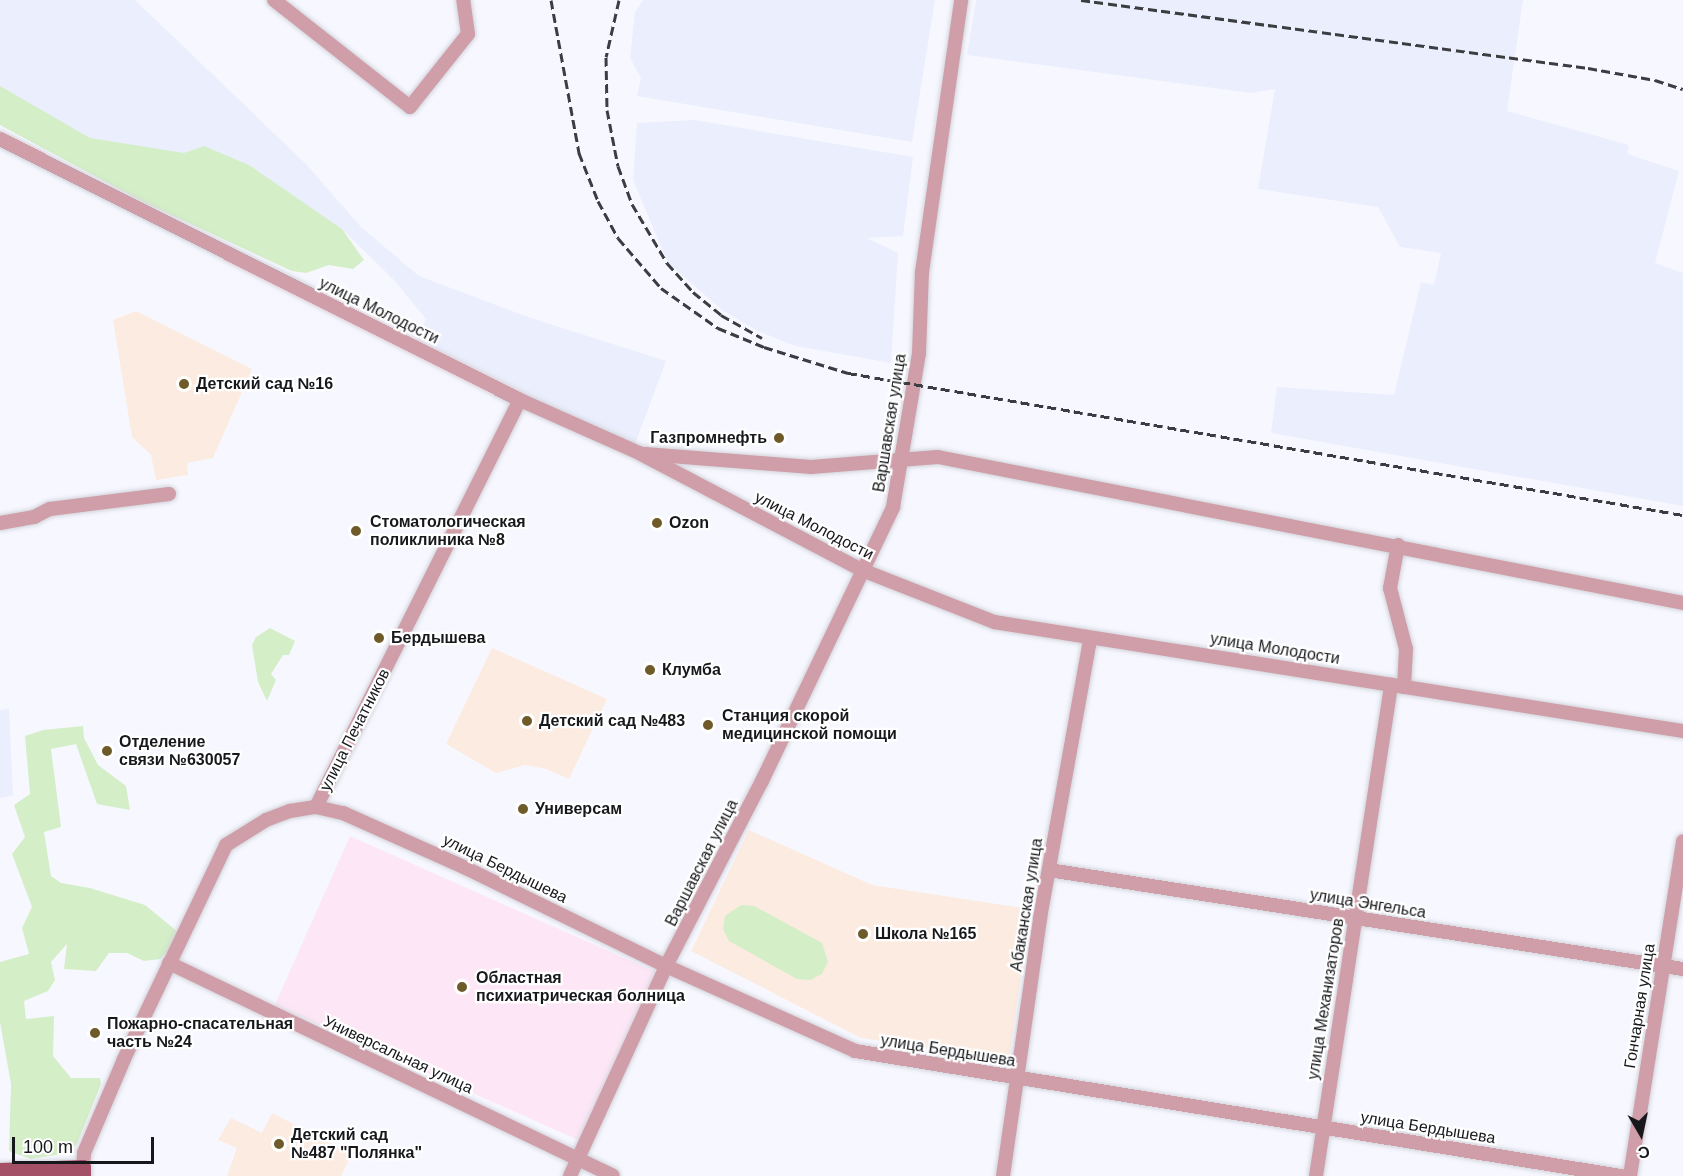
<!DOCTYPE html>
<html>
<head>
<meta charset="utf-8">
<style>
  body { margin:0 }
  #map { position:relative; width:1683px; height:1176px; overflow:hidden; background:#f7f8ff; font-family:Arial,sans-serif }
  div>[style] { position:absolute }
  .built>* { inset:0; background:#ebeefc }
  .education>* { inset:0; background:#fcebe0 }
  .medical>* { inset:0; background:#fde7f6; transform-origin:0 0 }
  .green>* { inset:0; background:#d4eec7 }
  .roads { filter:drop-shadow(0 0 2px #d3d4db) drop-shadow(0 0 2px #d3d4db) }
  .minor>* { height:14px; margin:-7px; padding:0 7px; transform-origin:7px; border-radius:7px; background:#cf9ea9 }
  .major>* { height:16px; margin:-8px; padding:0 8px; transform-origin:8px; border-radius:8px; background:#a45067 }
  .rail>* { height:3px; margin-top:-1.5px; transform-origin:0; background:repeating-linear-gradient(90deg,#3c3d41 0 9px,transparent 0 13.5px) }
  .dots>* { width:16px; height:16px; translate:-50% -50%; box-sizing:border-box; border:3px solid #fff; border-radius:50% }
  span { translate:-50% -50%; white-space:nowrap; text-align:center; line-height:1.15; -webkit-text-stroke:4.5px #fff; paint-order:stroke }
  .street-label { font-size:16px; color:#17181b }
  .poi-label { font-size:16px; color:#17181b; font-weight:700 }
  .left { translate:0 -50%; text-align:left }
  .right { translate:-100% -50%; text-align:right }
  .north { position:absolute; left:1611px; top:1104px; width:60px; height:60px; -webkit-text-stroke:4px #fff; paint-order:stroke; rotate:171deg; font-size:16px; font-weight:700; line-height:24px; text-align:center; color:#17181b }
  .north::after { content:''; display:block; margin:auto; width:21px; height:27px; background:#17181b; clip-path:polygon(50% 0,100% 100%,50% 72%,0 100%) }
  .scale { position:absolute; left:12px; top:1137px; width:142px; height:27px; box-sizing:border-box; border:3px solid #17181b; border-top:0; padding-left:8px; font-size:18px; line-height:21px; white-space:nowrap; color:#17181b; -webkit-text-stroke:4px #fff; paint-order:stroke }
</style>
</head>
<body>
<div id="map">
  <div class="built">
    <i style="clip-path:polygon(0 0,135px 0,306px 164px,361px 227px,419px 276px,531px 318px,666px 361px,634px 447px,508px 391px,416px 341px,426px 319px,392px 278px,341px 228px,279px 187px,181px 156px,97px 142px,0 90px)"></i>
    <i style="clip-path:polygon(643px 0,935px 0,912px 142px,637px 96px,641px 78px,630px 58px,635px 12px)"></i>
    <i style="clip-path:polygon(976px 0,1523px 0,1507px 111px,1629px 145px,1627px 154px,1679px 171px,1655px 263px,1683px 273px,1683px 506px,1271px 433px,1277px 387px,1394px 395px,1421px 282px,1434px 285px,1441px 253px,1400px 247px,1378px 207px,1258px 189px,1275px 89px,1251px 93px,967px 55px)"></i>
    <i style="clip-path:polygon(694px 120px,913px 157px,903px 236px,867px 238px,898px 253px,891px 363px,795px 346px,758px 331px,722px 310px,668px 263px,633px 180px,637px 123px)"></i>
    <i style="clip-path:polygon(9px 709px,13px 796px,0 798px,0 710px)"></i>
  </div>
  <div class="education">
    <i style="clip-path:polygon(136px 311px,252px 369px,213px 458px,187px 463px,188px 475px,156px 480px,151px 455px,132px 437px,113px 320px)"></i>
    <i style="clip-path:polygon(492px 648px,607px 699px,569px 779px,546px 769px,525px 765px,496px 773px,446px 744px)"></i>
    <i style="clip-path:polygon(749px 830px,872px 885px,1030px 909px,1009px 1060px,861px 1038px,691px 951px)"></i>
    <i style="clip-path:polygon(272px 1113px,352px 1154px,341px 1176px,227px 1176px,237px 1148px,218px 1140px,231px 1118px,262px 1133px)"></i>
  </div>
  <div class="medical">
    <i style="left:350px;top:836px;width:334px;height:185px;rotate:24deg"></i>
  </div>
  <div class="green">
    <i style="clip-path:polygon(0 86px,90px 138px,184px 153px,204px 146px,249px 165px,342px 229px,364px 260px,353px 269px,329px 265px,306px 273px,292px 271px,143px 202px,0 125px)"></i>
    <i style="clip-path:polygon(270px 628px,295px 641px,289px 655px,283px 655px,271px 674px,276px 680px,267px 701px,258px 682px,252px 645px,256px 637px)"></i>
    <i style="clip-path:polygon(83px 726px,84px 738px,98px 765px,126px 786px,130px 810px,97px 804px,76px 744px,51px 749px,61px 827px,44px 832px,51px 876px,61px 883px,90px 888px,145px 905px,178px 932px,174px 945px,160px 959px,144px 961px,127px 953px,109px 953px,96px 971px,64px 969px,67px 944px,51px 962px,55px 980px,48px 991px,24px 1001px,26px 1019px,54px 1016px,53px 1056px,71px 1078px,100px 1078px,101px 1084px,77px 1144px,68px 1153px,31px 1159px,9px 1151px,11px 1084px,0 1022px,0 962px,29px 954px,22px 928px,32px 907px,12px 854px,25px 837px,14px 805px,30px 794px,25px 736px,43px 730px)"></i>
    <i style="clip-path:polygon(741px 905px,754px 906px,822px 943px,828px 962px,822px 974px,810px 980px,797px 979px,729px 941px,723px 929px,725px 916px)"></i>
  </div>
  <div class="roads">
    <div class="minor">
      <i style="left:274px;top:0;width:173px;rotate:38.2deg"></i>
      <i style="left:410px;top:107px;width:93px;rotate:-51.5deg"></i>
      <i style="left:468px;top:34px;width:34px;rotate:-98deg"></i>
      <i style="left:0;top:139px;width:582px;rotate:26.65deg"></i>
      <i style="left:520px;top:400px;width:130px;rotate:24deg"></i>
      <i style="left:639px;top:453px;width:252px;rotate:27.7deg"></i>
      <i style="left:862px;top:570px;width:142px;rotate:21.5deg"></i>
      <i style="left:994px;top:622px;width:698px;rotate:8.99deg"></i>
      <i style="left:645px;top:454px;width:167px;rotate:4.5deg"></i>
      <i style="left:811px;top:467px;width:127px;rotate:-4.5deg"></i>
      <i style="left:938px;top:457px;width:759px;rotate:11.09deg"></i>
      <i style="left:0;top:523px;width:35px;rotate:-10deg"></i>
      <i style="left:34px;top:517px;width:18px;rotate:-27deg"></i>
      <i style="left:50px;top:509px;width:120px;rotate:-7.2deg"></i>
      <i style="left:1398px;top:545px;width:44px;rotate:100.5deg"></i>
      <i style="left:1390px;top:588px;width:63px;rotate:75.3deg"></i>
      <i style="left:1406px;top:649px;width:38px;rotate:93deg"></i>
      <i style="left:316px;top:807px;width:455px;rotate:-63.4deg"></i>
      <i style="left:1049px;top:870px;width:642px;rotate:8.88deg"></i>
      <i style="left:169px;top:963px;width:492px;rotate:25.6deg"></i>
      <i style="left:83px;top:1168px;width:15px;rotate:-86deg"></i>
      <i style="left:84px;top:1153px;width:102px;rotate:-66.9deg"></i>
      <i style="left:124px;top:1059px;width:237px;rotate:-64.5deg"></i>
      <i style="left:226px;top:845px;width:47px;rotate:-32deg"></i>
      <i style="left:266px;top:820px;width:26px;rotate:-21deg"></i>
      <i style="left:290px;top:811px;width:26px;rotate:-9deg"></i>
      <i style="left:316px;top:807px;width:28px;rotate:13deg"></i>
      <i style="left:343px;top:813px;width:135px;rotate:24.1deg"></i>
      <i style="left:466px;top:868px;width:223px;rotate:26.1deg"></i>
      <i style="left:666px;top:966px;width:207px;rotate:24.2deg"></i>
      <i style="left:855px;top:1051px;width:776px;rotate:9.27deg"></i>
      <i style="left:570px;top:1176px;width:231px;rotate:-65.4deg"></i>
      <i style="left:666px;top:966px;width:208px;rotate:-62.6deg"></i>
      <i style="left:762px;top:781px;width:304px;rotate:-64.4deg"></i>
      <i style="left:893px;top:507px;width:156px;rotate:-80.4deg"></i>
      <i style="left:919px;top:353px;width:81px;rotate:-87.9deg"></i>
      <i style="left:922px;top:272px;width:275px;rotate:-81.8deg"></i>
      <i style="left:1003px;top:1176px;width:261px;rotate:-81.8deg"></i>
      <i style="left:1040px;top:918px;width:283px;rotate:-79.8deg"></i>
      <i style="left:1316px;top:1176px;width:497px;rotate:-81.3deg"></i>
      <i style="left:1630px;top:1176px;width:339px;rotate:-81deg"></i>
    </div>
    <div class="major">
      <i style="left:0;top:1171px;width:83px;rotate:-2.1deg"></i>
      <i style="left:83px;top:1168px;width:8px;rotate:90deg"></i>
    </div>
  </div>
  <div class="rail">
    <i style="left:551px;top:0;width:156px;rotate:79.6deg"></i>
    <i style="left:579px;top:153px;width:52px;rotate:68.4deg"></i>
    <i style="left:598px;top:201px;width:42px;rotate:61.6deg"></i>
    <i style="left:618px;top:238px;width:66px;rotate:49.3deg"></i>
    <i style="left:661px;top:288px;width:70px;rotate:35.1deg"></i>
    <i style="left:718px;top:328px;width:50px;rotate:22.4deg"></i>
    <i style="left:764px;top:347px;width:88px;rotate:17.2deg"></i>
    <i style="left:848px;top:373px;width:847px;rotate:9.65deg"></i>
    <i style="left:619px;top:0;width:58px;rotate:102.8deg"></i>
    <i style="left:606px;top:57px;width:53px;rotate:88.9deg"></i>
    <i style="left:607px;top:110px;width:57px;rotate:78.9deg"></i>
    <i style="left:618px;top:166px;width:40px;rotate:69.8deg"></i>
    <i style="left:632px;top:204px;width:69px;rotate:59.3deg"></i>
    <i style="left:667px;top:263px;width:39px;rotate:48deg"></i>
    <i style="left:693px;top:292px;width:36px;rotate:39deg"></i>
    <i style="left:721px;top:315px;width:47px;rotate:29.3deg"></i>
    <i style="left:1081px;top:0;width:512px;rotate:7.64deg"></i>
    <i style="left:1588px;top:68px;width:68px;rotate:10.2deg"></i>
    <i style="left:1655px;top:80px;width:29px;rotate:18deg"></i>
  </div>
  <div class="dots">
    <i style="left:184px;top:384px;background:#6f5a29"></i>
    <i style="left:779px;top:438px;background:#6f5a29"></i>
    <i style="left:657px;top:523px;background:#6f5a29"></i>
    <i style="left:356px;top:531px;background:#6f5a29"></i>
    <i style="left:379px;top:638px;background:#6f5a29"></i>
    <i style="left:650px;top:670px;background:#6f5a29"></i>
    <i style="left:527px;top:721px;background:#6f5a29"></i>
    <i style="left:708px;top:725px;background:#6f5a29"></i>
    <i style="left:107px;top:751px;background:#6f5a29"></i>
    <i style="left:523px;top:809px;background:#6f5a29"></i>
    <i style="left:863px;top:934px;background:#6f5a29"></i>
    <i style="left:462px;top:987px;background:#6f5a29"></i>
    <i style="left:95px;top:1033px;background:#6f5a29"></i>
    <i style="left:279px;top:1144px;background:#6f5a29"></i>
  </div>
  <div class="street-label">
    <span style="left:379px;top:311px;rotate:26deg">улица Молодости</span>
    <span style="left:890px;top:423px;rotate:-81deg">Варшавская улица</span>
    <span style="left:814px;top:526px;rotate:27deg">улица Молодости</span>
    <span style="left:1275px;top:649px;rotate:9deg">улица Молодости</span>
    <span style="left:355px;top:730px;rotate:-63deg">улица Печатников</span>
    <span style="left:702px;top:863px;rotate:-63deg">Варшавская улица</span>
    <span style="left:505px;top:869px;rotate:26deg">улица Бердышева</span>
    <span style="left:1368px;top:904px;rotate:9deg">улица Энгельса</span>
    <span style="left:1027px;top:905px;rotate:-81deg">Абаканская улица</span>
    <span style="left:1326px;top:999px;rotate:-81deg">улица Механизаторов</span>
    <span style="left:1640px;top:1006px;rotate:-81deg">Гончарная улица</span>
    <span style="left:948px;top:1051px;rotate:9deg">улица Бердышева</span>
    <span style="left:398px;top:1055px;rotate:25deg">Универсальная улица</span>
    <span style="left:1428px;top:1128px;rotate:9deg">улица Бердышева</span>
  </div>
  <div class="poi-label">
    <span class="left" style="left:196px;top:384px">Детский сад №16</span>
    <span class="right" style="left:767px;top:438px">Газпромнефть</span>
    <span class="left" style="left:370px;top:531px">Стоматологическая<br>поликлиника №8</span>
    <span class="left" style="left:669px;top:523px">Ozon</span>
    <span class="left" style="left:391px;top:638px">Бердышева</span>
    <span class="left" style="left:662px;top:670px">Клумба</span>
    <span class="left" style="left:722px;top:725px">Станция скорой<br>медицинской помощи</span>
    <span class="left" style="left:539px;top:721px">Детский сад №483</span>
    <span class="left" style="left:119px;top:751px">Отделение<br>связи №630057</span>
    <span class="left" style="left:535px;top:809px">Универсам</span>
    <span class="left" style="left:875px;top:934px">Школа №165</span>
    <span class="left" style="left:476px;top:987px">Областная<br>психиатрическая болница</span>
    <span class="left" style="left:107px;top:1033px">Пожарно-спасательная<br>часть №24</span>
    <span class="left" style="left:291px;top:1144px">Детский сад<br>№487 "Полянка"</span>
  </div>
  <div class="north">С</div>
  <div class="scale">100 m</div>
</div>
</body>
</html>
